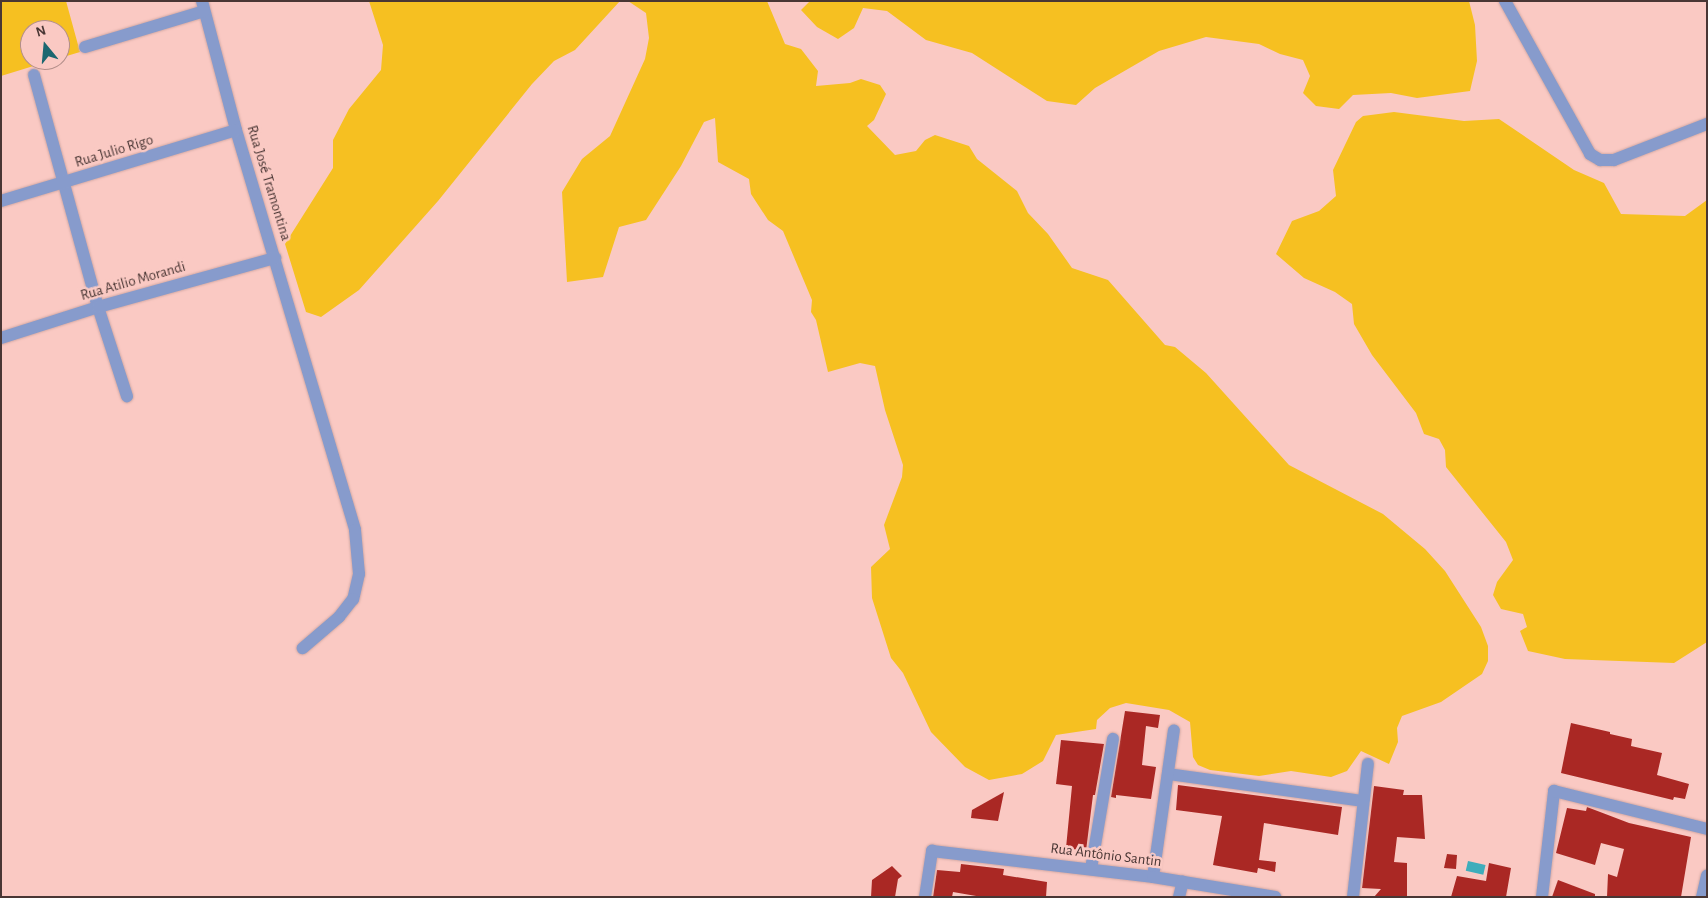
<!DOCTYPE html>
<html>
<head>
<meta charset="utf-8">
<style>
  body { margin:0 }
  #map { position:relative; width:1708px; height:898px; overflow:hidden; background:#fac9c3; font-family:"Alegreya Sans",sans-serif }
  div>[style] { position:absolute }
  .green>* { inset:0; background:#f6c021 }
  .water>* { inset:0; background:#3eadbb; transform-origin:0 0 }
  .building>* { inset:0; background:#aa2824 }
  .roads { filter:drop-shadow(0 0 1px #d3a9a4) drop-shadow(0 0 1px #d3a9a4) }
  .minor>* { height:12px; margin:-6px; padding:0 6px; transform-origin:6px; border-radius:6px; background:#879bcc }
  span { translate:-50% -50%; white-space:nowrap; text-align:center; line-height:1.15; -webkit-text-stroke:5px #fac9c3; paint-order:stroke }
  .street-label { font-size:15px; color:#493634 }
  .frame { position:absolute; inset:0; border:2px solid #493634; pointer-events:none }
  .north { position:absolute; left:20px; top:20px; width:50px; height:50px; box-sizing:border-box; background:#fac9c3; border:1px solid #b38e8a; border-radius:50%; rotate:343deg; font-size:14px; font-weight:700; line-height:20px; text-align:center; color:#493634 }
  .north::after { content:''; display:block; margin:auto; width:18px; height:22px; background:#1c6770; clip-path:polygon(50% 0,100% 100%,50% 72%,0 100%) }
</style>
</head>
<body>
<div id="map">
  <div class="green">
    <i style="clip-path:polygon(1px 1px,66px 1px,80px 52px,60px 58px,60px 30px,30px 30px,30px 60px,53px 60px,1px 76px)"></i>
    <i style="clip-path:polygon(369px 1px,620px 1px,575px 50px,554px 61px,532px 84px,438px 201px,359px 290px,321px 317px,306px 312px,285px 244px,333px 168px,333px 140px,349px 109px,381px 70px,383px 45px)"></i>
    <i style="clip-path:polygon(628px 1px,767px 1px,785px 44px,801px 49px,818px 71px,816px 86px,850px 83px,861px 79px,880px 85px,886px 94px,874px 120px,867px 126px,895px 155px,916px 151px,925px 140px,935px 135px,969px 146px,977px 159px,1017px 191px,1028px 213px,1048px 234px,1072px 268px,1108px 280px,1165px 345px,1175px 347px,1206px 373px,1289px 465px,1383px 514px,1425px 549px,1445px 571px,1481px 627px,1488px 646px,1488px 661px,1482px 674px,1441px 702px,1402px 716px,1397px 728px,1398px 742px,1389px 764px,1361px 751px,1347px 771px,1331px 777px,1291px 771px,1259px 776px,1210px 770px,1198px 765px,1193px 757px,1190px 722px,1169px 710px,1126px 703px,1110px 708px,1097px 720px,1096px 729px,1056px 735px,1043px 761px,1022px 774px,989px 780px,965px 767px,931px 732px,903px 673px,891px 658px,872px 598px,871px 567px,890px 549px,884px 525px,902px 477px,903px 465px,885px 410px,875px 366px,860px 363px,828px 372px,816px 320px,811px 312px,812px 300px,783px 231px,768px 220px,751px 194px,749px 179px,718px 162px,715px 118px,704px 122px,681px 166px,646px 220px,619px 227px,603px 277px,567px 282px,562px 192px,582px 159px,610px 136px,645px 59px,649px 38px,646px 13px)"></i>
    <i style="clip-path:polygon(810px 1px,1469px 1px,1475px 25px,1477px 61px,1470px 91px,1417px 98px,1391px 93px,1353px 95px,1339px 109px,1316px 106px,1303px 93px,1310px 76px,1303px 60px,1280px 54px,1259px 44px,1206px 37px,1159px 51px,1095px 88px,1076px 105px,1047px 101px,972px 53px,926px 40px,887px 11px,863px 8px,854px 28px,838px 39px,817px 27px,801px 10px)"></i>
    <i style="clip-path:polygon(1394px 112px,1464px 121px,1499px 119px,1574px 170px,1604px 183px,1621px 214px,1685px 216px,1707px 200px,1707px 642px,1674px 663px,1565px 659px,1528px 651px,1520px 631px,1527px 627px,1523px 614px,1501px 609px,1493px 595px,1497px 582px,1513px 560px,1506px 542px,1446px 467px,1445px 450px,1439px 439px,1424px 434px,1416px 413px,1372px 355px,1354px 324px,1352px 304px,1335px 292px,1304px 278px,1276px 254px,1292px 221px,1319px 211px,1336px 196px,1333px 170px,1356px 122px,1363px 116px)"></i>
  </div>
  <div class="water">
    <i style="left:1468px;top:861px;width:18px;height:10px;rotate:13deg"></i>
  </div>
  <div class="building">
    <i style="clip-path:polygon(1125px 711px,1160px 715px,1158px 728px,1146px 726px,1142px 765px,1156px 767px,1151px 799px,1116px 795px,1116px 798px,1111px 797px)"></i>
    <i style="clip-path:polygon(1571px 723px,1610px 732px,1610px 734px,1632px 739px,1631px 746px,1662px 753px,1657px 775px,1689px 784px,1685px 799px,1674px 797px,1673px 800px,1561px 773px)"></i>
    <i style="clip-path:polygon(1061px 740px,1104px 744px,1095px 795px,1093px 795px,1086px 851px,1066px 848px,1072px 786px,1056px 784px)"></i>
    <i style="clip-path:polygon(1178px 785px,1342px 807px,1338px 835px,1264px 823px,1259px 860px,1276px 862px,1275px 872px,1258px 868px,1257px 873px,1213px 865px,1222px 816px,1176px 810px)"></i>
    <i style="clip-path:polygon(1374px 786px,1404px 790px,1403px 795px,1422px 795px,1425px 839px,1397px 837px,1394px 862px,1407px 863px,1407px 897px,1374px 897px,1381px 889px,1362px 888px)"></i>
    <i style="clip-path:polygon(1004px 792px,998px 821px,971px 818px,972px 810px)"></i>
    <i style="clip-path:polygon(1587px 807px,1629px 823px,1691px 837px,1681px 897px,1607px 897px,1608px 874px,1617px 877px,1624px 849px,1601px 843px,1595px 865px,1556px 853px,1567px 808px,1586px 811px)"></i>
    <i style="clip-path:polygon(1447px 854px,1457px 855px,1456px 869px,1444px 868px)"></i>
    <i style="clip-path:polygon(1489px 863px,1511px 868px,1506px 897px,1451px 897px,1457px 876px,1486px 881px)"></i>
    <i style="clip-path:polygon(961px 864px,1004px 869px,1003px 875px,1047px 882px,1046px 897px,982px 897px,953px 892px,952px 897px,933px 897px,937px 870px,960px 872px)"></i>
    <i style="clip-path:polygon(892px 866px,902px 876px,898px 879px,895px 897px,871px 897px,872px 880px)"></i>
    <i style="clip-path:polygon(1558px 880px,1595px 894px,1595px 897px,1552px 897px)"></i>
  </div>
  <div class="roads">
    <div class="minor">
      <i style="left:202px;top:1px;width:133px;rotate:75.2deg"></i>
      <i style="left:236px;top:130px;width:417px;rotate:73.4deg"></i>
      <i style="left:355px;top:530px;width:44px;rotate:84.8deg"></i>
      <i style="left:359px;top:574px;width:26px;rotate:103deg"></i>
      <i style="left:353px;top:599px;width:23px;rotate:128deg"></i>
      <i style="left:339px;top:617px;width:48px;rotate:139.3deg"></i>
      <i style="left:1505px;top:1px;width:175px;rotate:60.9deg"></i>
      <i style="left:1590px;top:154px;width:12px;rotate:31deg"></i>
      <i style="left:1600px;top:160px;width:14px"></i>
      <i style="left:1614px;top:160px;width:100px;rotate:-21.2deg"></i>
      <i style="left:85px;top:47px;width:124px;rotate:-16.8deg"></i>
      <i style="left:34px;top:75px;width:241px;rotate:74.6deg"></i>
      <i style="left:98px;top:307px;width:94px;rotate:72deg"></i>
      <i style="left:1px;top:201px;width:245px;rotate:-16.8deg"></i>
      <i style="left:1px;top:338px;width:102px;rotate:-17.7deg"></i>
      <i style="left:98px;top:307px;width:184px;rotate:-15.5deg"></i>
      <i style="left:1168px;top:774px;width:197px;rotate:7.9deg"></i>
      <i style="left:1091px;top:869px;width:132px;rotate:-80.4deg"></i>
      <i style="left:1153px;top:877px;width:148px;rotate:-81.9deg"></i>
      <i style="left:925px;top:897px;width:47px;rotate:-81.3deg"></i>
      <i style="left:932px;top:851px;width:223px;rotate:6.7deg"></i>
      <i style="left:1153px;top:877px;width:124px;rotate:9.3deg"></i>
      <i style="left:1179px;top:897px;width:16px;rotate:-76deg"></i>
      <i style="left:1353px;top:897px;width:134px;rotate:-83.6deg"></i>
      <i style="left:1542px;top:897px;width:107px;rotate:-83.5deg"></i>
      <i style="left:1554px;top:791px;width:158px;rotate:13.9deg"></i>
      <i style="left:1702px;top:897px;width:22px;rotate:-77deg"></i>
    </div>
  </div>
  <div class="street-label">
    <span style="left:114px;top:151px;rotate:-17deg">Rua Julio Rigo</span>
    <span style="left:269px;top:183px;rotate:73deg">Rua José Tramontina</span>
    <span style="left:133px;top:281px;rotate:-16deg">Rua Atilio Morandi</span>
    <span style="left:1106px;top:855px;rotate:7deg">Rua Antônio Santin</span>
  </div>
  <div class="frame"></div>
  <div class="north">N</div>
</div>
</body>
</html>
